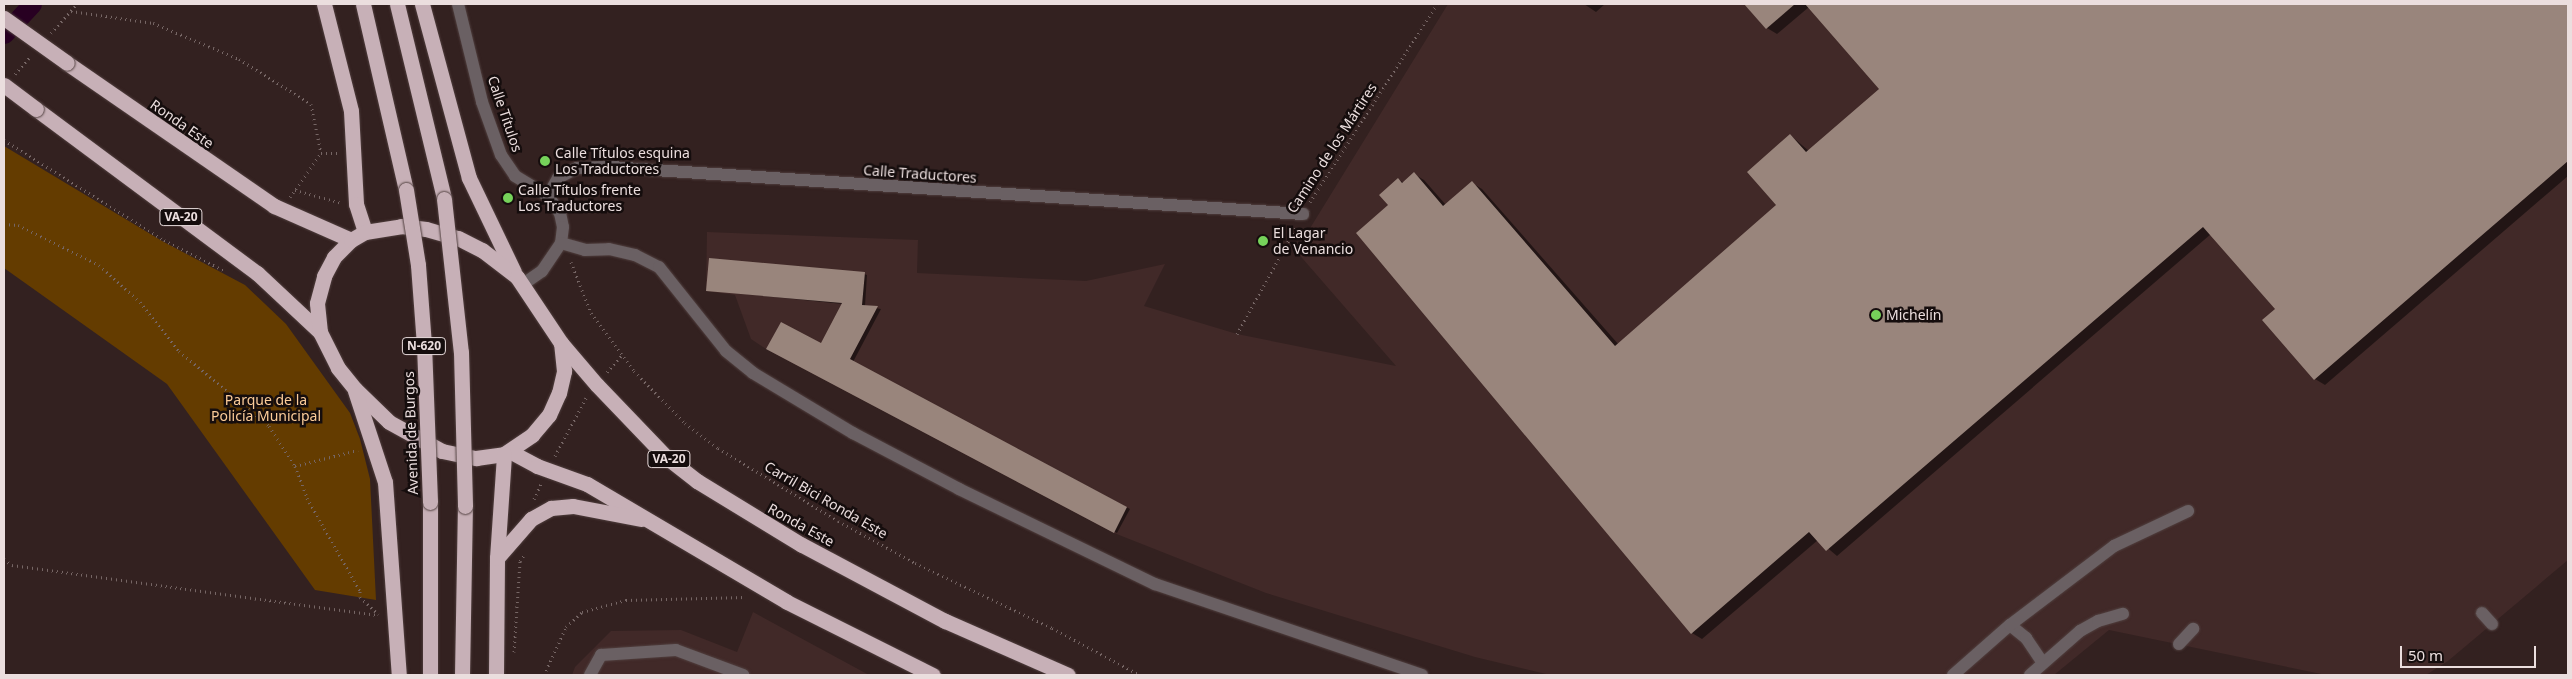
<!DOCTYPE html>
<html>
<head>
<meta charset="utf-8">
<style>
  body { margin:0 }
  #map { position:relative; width:2572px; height:679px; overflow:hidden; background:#332120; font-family:"Noto Sans",sans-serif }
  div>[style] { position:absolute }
  .built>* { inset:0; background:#412928 }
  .green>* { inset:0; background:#643c00 }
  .shadow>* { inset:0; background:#0007 }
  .canal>* { height:19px; margin:-9.5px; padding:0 9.5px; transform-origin:9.5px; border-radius:9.5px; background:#280022 }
  .building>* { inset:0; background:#99857c }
  .path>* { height:3px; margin-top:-1.5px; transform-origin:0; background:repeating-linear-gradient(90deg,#766665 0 1px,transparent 0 5px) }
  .roads { filter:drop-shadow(0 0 1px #503f3e) drop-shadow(0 0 1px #503f3e) }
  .minor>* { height:12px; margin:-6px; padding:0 6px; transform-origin:6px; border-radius:6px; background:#6a6063 }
  .highway>* { height:15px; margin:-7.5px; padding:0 7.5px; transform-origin:7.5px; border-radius:7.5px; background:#c7b0b7 }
  .bridges { filter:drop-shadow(0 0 1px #503f3e) drop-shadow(0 0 1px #503f3e) }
  .highway-bridge>* { height:15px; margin:-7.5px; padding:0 7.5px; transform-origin:7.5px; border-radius:7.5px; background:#c7b0b7 }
  .dots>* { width:14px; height:14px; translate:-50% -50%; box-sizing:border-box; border:2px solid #150d0d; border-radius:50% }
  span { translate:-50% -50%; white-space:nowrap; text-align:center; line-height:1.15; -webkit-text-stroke:5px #150d0d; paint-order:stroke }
  .shield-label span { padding:1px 4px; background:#150d0d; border:1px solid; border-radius:4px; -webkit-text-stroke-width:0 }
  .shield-label { font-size:12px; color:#ebdede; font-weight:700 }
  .street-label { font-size:14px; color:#ebdede }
  .poi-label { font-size:14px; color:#ebdede }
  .left { translate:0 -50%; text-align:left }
  .park-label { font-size:14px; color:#fccc99 }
  .frame { position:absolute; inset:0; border:5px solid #ebdede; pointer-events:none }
  .scale { position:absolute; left:2400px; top:646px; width:136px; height:22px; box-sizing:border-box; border:2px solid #ebdede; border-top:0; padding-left:6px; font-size:15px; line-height:18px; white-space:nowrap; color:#ebdede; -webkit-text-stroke:4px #150d0d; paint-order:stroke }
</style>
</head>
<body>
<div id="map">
  <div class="built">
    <i style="clip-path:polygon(1448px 4px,2568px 4px,2568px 560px,2448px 661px,2426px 675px,2326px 675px,2109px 630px,2054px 675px,1550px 675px,1475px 657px,1266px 593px,1114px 533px,766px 349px,751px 339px,735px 295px,706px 291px,707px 232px,918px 240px,917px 273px,1086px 281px,1165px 264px,1144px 306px,1237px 334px,1396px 366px,1296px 251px)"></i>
    <i style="clip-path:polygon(753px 612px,869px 675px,572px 675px,575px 667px,611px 631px,681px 630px,737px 652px)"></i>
  </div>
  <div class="green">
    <i style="clip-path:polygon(4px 146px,162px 241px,245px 285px,286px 324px,350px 413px,360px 439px,370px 479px,376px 600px,315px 590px,167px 384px,4px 268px)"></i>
  </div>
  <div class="shadow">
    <i style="clip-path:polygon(1584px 4px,1605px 4px,1596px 12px)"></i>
    <i style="clip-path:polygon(1746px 4px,2568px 4px,2568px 176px,2325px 385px,2315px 379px,2276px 310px,2211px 234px,1837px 556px,1818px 540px,1702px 639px,1692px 633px,1390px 205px,1399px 180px,1404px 183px,1414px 174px,1424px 180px,1446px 205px,1472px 183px,1482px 189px,1619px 345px,1778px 205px,1790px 135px,1809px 151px,1881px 89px,1809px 7px,1777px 34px,1767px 28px)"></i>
    <i style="clip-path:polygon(864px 274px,867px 275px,865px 306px,881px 309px,853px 362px,1130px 509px,1117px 533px,768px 348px,821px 345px,843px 304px,707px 290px)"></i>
  </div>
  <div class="canal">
    <i style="left:4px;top:34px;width:41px;rotate:-47deg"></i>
  </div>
  <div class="building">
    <i style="clip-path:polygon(1744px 4px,1795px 4px,1766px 29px)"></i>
    <i style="clip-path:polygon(1805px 4px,2568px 4px,2568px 161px,2314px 380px,2262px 320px,2275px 309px,2203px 227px,1826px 551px,1809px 532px,1691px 634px,1356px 233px,1388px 205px,1379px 195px,1398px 178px,1402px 183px,1414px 172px,1443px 206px,1472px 181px,1615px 346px,1776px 205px,1747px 172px,1790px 134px,1806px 152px,1879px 89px)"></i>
    <i style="clip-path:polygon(709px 258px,865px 272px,862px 305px,878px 306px,850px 359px,1127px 507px,1114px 533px,766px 349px,781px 322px,821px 343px,842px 303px,706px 291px)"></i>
  </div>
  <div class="path">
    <i style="left:71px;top:11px;width:83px;rotate:8.3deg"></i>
    <i style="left:153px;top:23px;width:93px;rotate:22.7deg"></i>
    <i style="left:239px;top:59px;width:85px;rotate:32deg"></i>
    <i style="left:311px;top:104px;width:50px;rotate:78.5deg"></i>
    <i style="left:321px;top:153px;width:16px"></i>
    <i style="left:51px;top:33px;width:39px;rotate:-48deg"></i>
    <i style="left:15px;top:74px;width:23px;rotate:-49deg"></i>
    <i style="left:4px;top:140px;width:189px;rotate:32deg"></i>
    <i style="left:164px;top:240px;width:68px;rotate:26.9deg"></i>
    <i style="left:295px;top:190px;width:49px;rotate:15.5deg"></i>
    <i style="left:290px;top:197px;width:54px;rotate:-54.8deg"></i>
    <i style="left:1310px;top:202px;width:235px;rotate:-57.3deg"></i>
    <i style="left:4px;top:224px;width:14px;rotate:4deg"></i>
    <i style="left:18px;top:225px;width:90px;rotate:26.3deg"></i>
    <i style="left:99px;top:265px;width:55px;rotate:42.1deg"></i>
    <i style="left:140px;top:302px;width:63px;rotate:51.5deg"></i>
    <i style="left:179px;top:351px;width:117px;rotate:39.8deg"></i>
    <i style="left:269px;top:426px;width:48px;rotate:57deg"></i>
    <i style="left:295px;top:466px;width:34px;rotate:69deg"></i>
    <i style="left:307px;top:498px;width:107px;rotate:60.3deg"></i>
    <i style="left:360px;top:591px;width:6px;rotate:90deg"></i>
    <i style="left:360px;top:597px;width:25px;rotate:43deg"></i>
    <i style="left:571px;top:262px;width:55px;rotate:68.6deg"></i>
    <i style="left:591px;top:313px;width:72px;rotate:53.4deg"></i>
    <i style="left:634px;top:371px;width:73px;rotate:45.6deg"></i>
    <i style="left:685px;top:423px;width:41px;rotate:37.1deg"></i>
    <i style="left:718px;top:448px;width:140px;rotate:31.3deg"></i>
    <i style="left:838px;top:521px;width:88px;rotate:28.6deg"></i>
    <i style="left:915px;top:563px;width:152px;rotate:25.4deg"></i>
    <i style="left:1052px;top:628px;width:100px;rotate:28.1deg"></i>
    <i style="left:1237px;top:334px;width:122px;rotate:-61.1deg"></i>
    <i style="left:607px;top:372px;width:23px;rotate:-49deg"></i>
    <i style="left:555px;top:456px;width:68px;rotate:-61.9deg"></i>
    <i style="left:295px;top:466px;width:65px;rotate:-14.3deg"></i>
    <i style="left:534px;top:499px;width:17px;rotate:-65deg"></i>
    <i style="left:4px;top:559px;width:10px;rotate:37deg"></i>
    <i style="left:12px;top:565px;width:369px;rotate:7.8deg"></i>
    <i style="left:514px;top:652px;width:91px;rotate:-86.2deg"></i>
    <i style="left:520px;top:561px;width:7px;rotate:-56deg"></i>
    <i style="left:544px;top:675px;width:53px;rotate:-65.4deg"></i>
    <i style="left:566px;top:627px;width:22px;rotate:-43deg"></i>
    <i style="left:582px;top:612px;width:46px;rotate:-15.3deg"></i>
    <i style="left:626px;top:600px;width:120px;rotate:-1.4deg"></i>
  </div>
  <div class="roads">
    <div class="minor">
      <i style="left:458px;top:4px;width:101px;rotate:76.2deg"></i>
      <i style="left:482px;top:102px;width:56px;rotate:70.3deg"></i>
      <i style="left:501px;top:155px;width:25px;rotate:56deg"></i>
      <i style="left:515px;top:176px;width:39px;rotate:31deg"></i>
      <i style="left:548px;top:196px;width:21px;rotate:55deg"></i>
      <i style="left:560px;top:213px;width:14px;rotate:78deg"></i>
      <i style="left:563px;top:227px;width:16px;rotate:97deg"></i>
      <i style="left:561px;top:243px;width:34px;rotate:124deg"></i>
      <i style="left:542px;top:271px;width:24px;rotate:145deg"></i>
      <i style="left:548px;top:196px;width:21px;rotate:-61deg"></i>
      <i style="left:558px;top:178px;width:21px;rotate:-28deg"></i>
      <i style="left:577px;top:168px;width:34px;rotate:-2deg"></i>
      <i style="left:611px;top:167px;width:694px;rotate:3.89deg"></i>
      <i style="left:561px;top:243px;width:25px;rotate:16deg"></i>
      <i style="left:585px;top:250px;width:24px;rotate:-2deg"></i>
      <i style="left:609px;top:249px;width:27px;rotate:13deg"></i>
      <i style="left:635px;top:255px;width:27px;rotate:27deg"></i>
      <i style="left:659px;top:267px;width:107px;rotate:51.4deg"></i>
      <i style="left:726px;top:351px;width:35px;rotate:39deg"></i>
      <i style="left:753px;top:373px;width:117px;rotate:31deg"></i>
      <i style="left:853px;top:433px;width:120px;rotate:27.8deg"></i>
      <i style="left:959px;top:489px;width:218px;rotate:25.9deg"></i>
      <i style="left:1155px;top:584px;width:282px;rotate:18.8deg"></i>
      <i style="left:2482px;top:613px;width:15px;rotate:48deg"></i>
      <i style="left:2010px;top:625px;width:21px;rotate:39deg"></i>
      <i style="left:2026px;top:638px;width:30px;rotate:56deg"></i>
      <i style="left:2179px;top:644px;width:21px;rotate:-47deg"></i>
      <i style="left:590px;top:675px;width:23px;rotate:-61deg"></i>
      <i style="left:601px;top:655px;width:75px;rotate:-3.8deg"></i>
      <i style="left:676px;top:650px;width:72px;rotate:20.5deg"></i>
      <i style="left:1953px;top:675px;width:76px;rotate:-41.3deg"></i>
      <i style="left:2010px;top:625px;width:131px;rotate:-37.2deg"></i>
      <i style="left:2114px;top:546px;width:82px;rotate:-25.3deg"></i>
      <i style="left:2030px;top:675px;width:67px;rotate:-41.3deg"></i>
      <i style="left:2080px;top:631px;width:21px;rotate:-29deg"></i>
      <i style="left:2098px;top:621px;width:26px;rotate:-16deg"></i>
    </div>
    <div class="highway">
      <i style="left:324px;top:4px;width:110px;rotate:75.8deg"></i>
      <i style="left:351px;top:111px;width:93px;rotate:86.9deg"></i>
      <i style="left:356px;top:204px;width:29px;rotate:72deg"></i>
      <i style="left:363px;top:4px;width:191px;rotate:77deg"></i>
      <i style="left:397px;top:4px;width:201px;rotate:76.4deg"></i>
      <i style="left:422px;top:4px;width:180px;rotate:74.9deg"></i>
      <i style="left:469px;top:178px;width:104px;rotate:64.4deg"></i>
      <i style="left:67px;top:63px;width:252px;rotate:34.6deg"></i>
      <i style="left:274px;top:206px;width:84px;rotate:23.8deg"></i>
      <i style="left:36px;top:109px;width:275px;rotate:36.6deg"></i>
      <i style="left:257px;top:273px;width:86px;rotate:43.1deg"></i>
      <i style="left:320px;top:332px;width:40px;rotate:63.4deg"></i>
      <i style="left:338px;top:368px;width:27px;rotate:51deg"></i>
      <i style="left:355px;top:389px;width:47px;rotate:44.1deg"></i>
      <i style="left:389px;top:422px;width:60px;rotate:28.7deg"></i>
      <i style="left:442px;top:451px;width:35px;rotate:12deg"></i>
      <i style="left:476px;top:458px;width:28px;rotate:-8deg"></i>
      <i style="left:504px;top:454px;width:34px;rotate:-34deg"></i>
      <i style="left:532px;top:435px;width:26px;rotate:-50deg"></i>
      <i style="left:549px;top:415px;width:24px;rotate:-66deg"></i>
      <i style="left:559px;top:393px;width:23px;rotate:-77deg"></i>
      <i style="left:564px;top:371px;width:28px;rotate:-96deg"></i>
      <i style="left:320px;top:332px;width:29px;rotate:-96deg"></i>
      <i style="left:317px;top:303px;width:28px;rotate:-75deg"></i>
      <i style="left:324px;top:276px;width:21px;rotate:-62deg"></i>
      <i style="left:334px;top:257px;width:24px;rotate:-45deg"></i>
      <i style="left:351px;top:240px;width:16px;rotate:-30deg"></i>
      <i style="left:365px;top:232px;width:36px;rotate:-9deg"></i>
      <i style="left:401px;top:226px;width:25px;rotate:7deg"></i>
      <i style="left:426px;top:229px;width:33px;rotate:16deg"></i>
      <i style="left:458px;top:238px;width:27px;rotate:27deg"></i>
      <i style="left:482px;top:250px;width:44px;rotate:37.6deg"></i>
      <i style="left:517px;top:277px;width:79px;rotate:56.3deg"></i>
      <i style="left:561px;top:343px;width:55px;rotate:49.4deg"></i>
      <i style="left:597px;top:385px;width:98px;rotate:46.2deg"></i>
      <i style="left:665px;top:456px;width:41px;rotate:38deg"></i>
      <i style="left:697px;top:481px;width:123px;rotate:31.4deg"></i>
      <i style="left:802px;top:545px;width:162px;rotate:28deg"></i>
      <i style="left:945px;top:621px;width:134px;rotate:23.7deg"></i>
      <i style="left:355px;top:391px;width:96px;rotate:71.8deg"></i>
      <i style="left:385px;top:482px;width:194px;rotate:85.9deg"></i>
      <i style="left:511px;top:452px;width:30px;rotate:28deg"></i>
      <i style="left:537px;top:466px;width:53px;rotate:19.8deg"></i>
      <i style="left:587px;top:484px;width:232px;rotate:30.5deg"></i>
      <i style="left:787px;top:602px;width:163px;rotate:26.6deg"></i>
      <i style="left:497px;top:558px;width:52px;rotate:-48.9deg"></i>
      <i style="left:531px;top:519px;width:23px;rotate:-29deg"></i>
      <i style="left:551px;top:508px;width:22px;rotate:-5deg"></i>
      <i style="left:573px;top:506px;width:69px;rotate:10.8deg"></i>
      <i style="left:430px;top:675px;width:173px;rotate:-90deg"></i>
      <i style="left:462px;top:675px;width:169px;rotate:-89deg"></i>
      <i style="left:496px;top:675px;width:117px;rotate:-89.5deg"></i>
      <i style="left:497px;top:558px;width:104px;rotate:-86.1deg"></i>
    </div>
  </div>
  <div class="bridges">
    <div class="highway-bridge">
      <i style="left:4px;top:18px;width:77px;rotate:35.5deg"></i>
      <i style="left:4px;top:85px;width:40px;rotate:37deg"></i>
      <i style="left:406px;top:190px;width:76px;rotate:80.9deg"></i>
      <i style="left:418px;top:265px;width:80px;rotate:85.7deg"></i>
      <i style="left:424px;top:345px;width:157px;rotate:87.8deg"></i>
      <i style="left:444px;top:199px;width:154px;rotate:83.7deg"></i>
      <i style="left:461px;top:352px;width:154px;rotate:88.5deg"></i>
    </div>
  </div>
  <div class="dots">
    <i style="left:545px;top:161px;background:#76d25a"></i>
    <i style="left:508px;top:198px;background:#76d25a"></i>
    <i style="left:1263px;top:241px;background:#76d25a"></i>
    <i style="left:1876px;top:315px;background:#76d25a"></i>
  </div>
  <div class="shield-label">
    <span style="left:181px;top:217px">VA-20</span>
    <span style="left:424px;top:346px">N-620</span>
    <span style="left:669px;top:459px">VA-20</span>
  </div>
  <div class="street-label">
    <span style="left:505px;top:114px;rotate:71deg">Calle Títulos</span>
    <span style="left:182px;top:124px;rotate:35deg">Ronda Este</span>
    <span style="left:1332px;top:148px;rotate:-57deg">Camino de los Mártires</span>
    <span style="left:920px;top:174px;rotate:4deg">Calle Traductores</span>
    <span style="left:411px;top:433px;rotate:-92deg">Avenida de Burgos</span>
    <span style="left:826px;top:500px;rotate:30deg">Carril Bici Ronda Este</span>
    <span style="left:801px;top:525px;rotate:29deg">Ronda Este</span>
  </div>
  <div class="poi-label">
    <span class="left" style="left:555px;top:161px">Calle Títulos esquina<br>Los Traductores</span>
    <span class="left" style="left:518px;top:198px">Calle Títulos frente<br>Los Traductores</span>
    <span class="left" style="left:1273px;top:241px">El Lagar<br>de Venancio</span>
    <span class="left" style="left:1886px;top:315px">Michelín</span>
  </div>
  <div class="park-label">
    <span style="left:266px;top:408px">Parque de la<br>Policía Municipal</span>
  </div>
  <div class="frame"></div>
  <div class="scale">50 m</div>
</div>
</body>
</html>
